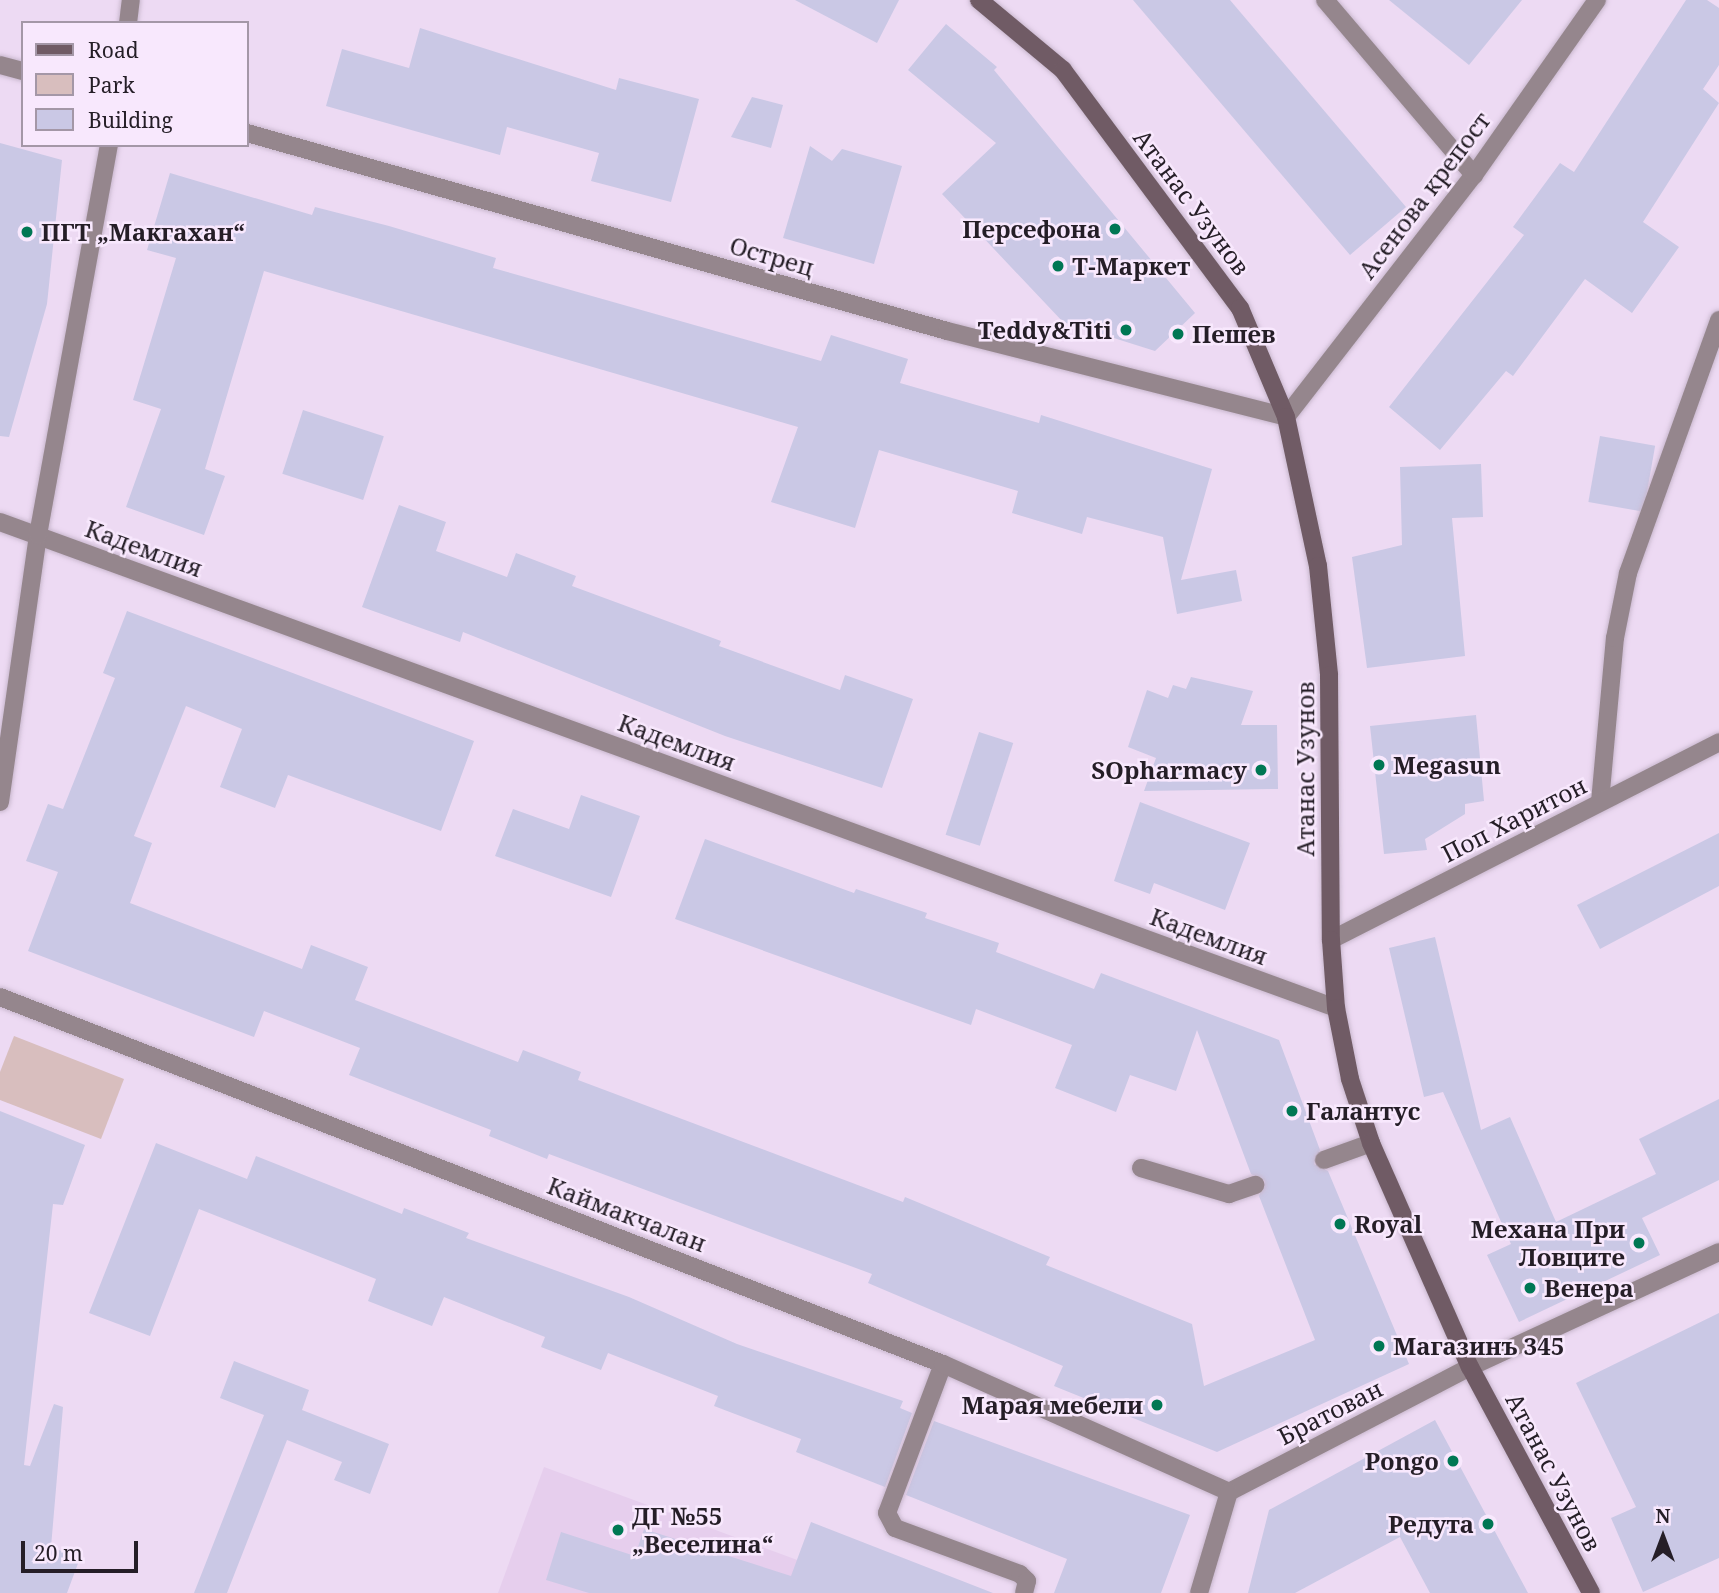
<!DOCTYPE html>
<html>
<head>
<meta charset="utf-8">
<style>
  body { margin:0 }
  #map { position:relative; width:1719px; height:1593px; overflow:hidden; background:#eddaf3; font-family:"Noto Serif",serif }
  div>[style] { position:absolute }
  .built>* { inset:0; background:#e6ceed }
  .green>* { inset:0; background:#d8bebe }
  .building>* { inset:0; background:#cac8e5; transform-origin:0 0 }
  .roads { filter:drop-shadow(0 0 2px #c9b8ce) drop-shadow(0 0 2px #c9b8ce) }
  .lane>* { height:18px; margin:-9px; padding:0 9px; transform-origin:9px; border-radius:9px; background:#95868d }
  .street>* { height:18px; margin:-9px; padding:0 9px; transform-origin:9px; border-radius:9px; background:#95868d }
  .secondary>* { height:18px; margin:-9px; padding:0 9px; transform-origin:9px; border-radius:9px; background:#705b65 }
  .dots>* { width:19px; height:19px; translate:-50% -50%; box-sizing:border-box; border:4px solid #f8e8fd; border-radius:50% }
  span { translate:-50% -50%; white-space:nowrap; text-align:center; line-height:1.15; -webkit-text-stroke:5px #f8e8fd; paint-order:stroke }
  .street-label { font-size:24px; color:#251e27 }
  .poi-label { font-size:24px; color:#251e27; font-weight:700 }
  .right { translate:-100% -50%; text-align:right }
  .left { translate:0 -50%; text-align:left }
  .legend { position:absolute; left:21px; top:21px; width:228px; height:126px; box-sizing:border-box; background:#f8e8fd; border:2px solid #a497a7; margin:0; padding:9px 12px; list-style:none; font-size:21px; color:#251e27 }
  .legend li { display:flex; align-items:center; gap:14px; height:35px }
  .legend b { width:35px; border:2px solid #a497a7 }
  .north { position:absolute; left:1628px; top:1502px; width:70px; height:70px; -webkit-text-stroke:5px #f8e8fd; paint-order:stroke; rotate:0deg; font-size:19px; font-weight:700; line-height:28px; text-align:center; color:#251e27 }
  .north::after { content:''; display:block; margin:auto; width:24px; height:32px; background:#251e27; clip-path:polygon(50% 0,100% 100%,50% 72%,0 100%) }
  .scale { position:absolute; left:21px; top:1541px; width:117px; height:32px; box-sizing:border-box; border:4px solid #251e27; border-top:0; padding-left:9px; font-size:21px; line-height:24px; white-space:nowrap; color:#251e27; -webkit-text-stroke:5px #f8e8fd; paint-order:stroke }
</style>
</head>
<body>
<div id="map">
  <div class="built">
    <i style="clip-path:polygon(544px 1467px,887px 1593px,498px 1593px)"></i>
  </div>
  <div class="green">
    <i style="clip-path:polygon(14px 1036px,124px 1079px,101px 1139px,0 1100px,0 1072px)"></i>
  </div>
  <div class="building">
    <i style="clip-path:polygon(795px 0,899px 0,877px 43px)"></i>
    <i style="clip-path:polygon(1133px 0,1230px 0,1406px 207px,1350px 255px)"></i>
    <i style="clip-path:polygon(1389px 0,1522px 0,1469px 65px)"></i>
    <i style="clip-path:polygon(1686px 0,1707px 0,1719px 8px,1719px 65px,1703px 89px,1719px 103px,1643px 222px,1679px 247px,1632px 313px,1585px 279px,1513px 376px,1506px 371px,1440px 450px,1389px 407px,1524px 235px,1513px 227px,1560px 163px,1574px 172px)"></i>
    <i style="clip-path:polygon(946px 24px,997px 67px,994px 70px,1195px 313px,1155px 351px,1063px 322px,942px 194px,996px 143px,908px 70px)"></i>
    <i style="clip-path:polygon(420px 28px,616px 90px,619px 78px,699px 99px,671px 202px,591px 181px,599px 153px,507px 127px,500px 155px,326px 106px,342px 49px,409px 68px)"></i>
    <i style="clip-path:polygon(752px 97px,783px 105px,771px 148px,731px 137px)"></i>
    <i style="clip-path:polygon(0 143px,62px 160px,47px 304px,9px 437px,0 436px)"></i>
    <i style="clip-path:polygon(810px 146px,832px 161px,842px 149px,902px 166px,874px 264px,783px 238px)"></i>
    <i style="clip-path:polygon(170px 173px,312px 215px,315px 207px,389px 226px,496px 258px,493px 268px,821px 361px,831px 335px,908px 359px,900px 383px,1039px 423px,1041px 415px,1212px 469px,1181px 580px,1236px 570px,1242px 601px,1177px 614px,1163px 537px,1087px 517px,1082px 534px,1012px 513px,1018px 491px,879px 450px,855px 528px,771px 502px,798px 427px,264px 271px,205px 469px,225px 476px,204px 535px,126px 507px,161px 409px,133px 400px,176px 258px,147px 250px)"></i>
    <i style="left:303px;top:410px;width:85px;height:67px;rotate:18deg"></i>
    <i style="left:1600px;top:436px;width:56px;height:67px;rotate:10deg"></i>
    <i style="clip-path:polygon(1481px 464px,1483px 517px,1452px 518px,1465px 656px,1367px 668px,1352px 557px,1402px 545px,1400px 467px)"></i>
    <i style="clip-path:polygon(399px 505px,446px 522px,436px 551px,507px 577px,516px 553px,576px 576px,572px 586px,721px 641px,719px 646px,840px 690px,845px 675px,913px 699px,882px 788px,725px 736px,463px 632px,460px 642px,362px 607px)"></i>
    <i style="clip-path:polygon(127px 611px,474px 741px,441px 831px,288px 775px,275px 808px,220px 787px,242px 729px,186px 706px,134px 836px,152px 843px,130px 903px,302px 969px,311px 945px,368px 967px,355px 1000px,518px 1062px,523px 1050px,581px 1072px,578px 1080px,903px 1202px,905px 1197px,1050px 1257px,1046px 1265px,1192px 1324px,1204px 1386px,1315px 1340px,1259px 1196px,1265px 1181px,1251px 1174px,1197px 1030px,1176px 1091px,1130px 1075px,1116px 1112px,1055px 1088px,1072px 1045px,976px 1009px,971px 1025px,675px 919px,705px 839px,854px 893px,856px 889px,927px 913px,925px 918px,999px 943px,996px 952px,1094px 989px,1101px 973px,1279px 1040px,1320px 1150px,1314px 1164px,1328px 1171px,1409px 1364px,1217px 1452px,1054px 1386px,1063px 1366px,868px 1283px,872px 1274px,549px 1154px,547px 1159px,489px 1136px,491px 1130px,349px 1075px,360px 1048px,264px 1011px,254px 1037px,28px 951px,58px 872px,26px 861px,48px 804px,63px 809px,115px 678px,103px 673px)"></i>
    <i style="clip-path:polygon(1191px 677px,1253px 691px,1241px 725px,1277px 725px,1278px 789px,1144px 791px,1156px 758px,1128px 747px,1147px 690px,1168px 698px,1173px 685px,1186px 689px)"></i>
    <i style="clip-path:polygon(1476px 715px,1484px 801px,1465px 804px,1465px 814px,1425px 839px,1427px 850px,1384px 854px,1370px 726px)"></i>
    <i style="left:979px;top:732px;width:36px;height:108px;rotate:18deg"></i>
    <i style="clip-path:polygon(581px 795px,640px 816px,611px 897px,495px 856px,513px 809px,569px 829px)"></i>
    <i style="clip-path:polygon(1140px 802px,1250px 843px,1225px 910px,1154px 883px,1150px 894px,1114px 881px)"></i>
    <i style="clip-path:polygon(1719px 833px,1719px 886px,1600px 949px,1577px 905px)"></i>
    <i style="clip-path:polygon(1435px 937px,1481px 1130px,1510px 1117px,1556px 1222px,1656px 1174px,1639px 1139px,1719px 1099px,1719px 1180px,1642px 1218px,1660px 1255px,1519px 1322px,1487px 1255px,1511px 1244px,1443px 1092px,1424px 1097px,1389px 948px)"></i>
    <i style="clip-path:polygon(0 1111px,85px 1145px,63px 1205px,53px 1204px,24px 1465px,30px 1466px,54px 1404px,63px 1407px,51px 1547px,80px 1558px,67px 1593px,0 1593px)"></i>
    <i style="clip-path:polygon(156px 1143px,247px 1179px,256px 1156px,402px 1214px,404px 1208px,469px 1233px,466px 1238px,629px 1297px,737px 1344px,903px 1401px,900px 1408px,912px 1413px,885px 1487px,796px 1452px,801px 1439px,714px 1406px,718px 1396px,608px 1353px,601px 1370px,541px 1347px,545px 1337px,444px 1297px,432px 1326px,368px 1301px,376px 1279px,199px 1209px,150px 1336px,89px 1313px)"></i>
    <i style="clip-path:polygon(1719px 1313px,1719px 1558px,1643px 1592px,1611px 1518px,1636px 1507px,1576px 1383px)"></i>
    <i style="clip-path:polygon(234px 1361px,309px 1390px,302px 1410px,389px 1444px,370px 1494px,334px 1480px,342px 1462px,287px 1440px,227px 1593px,194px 1593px,264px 1415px,220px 1398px)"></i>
    <i style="clip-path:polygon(1435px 1420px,1528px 1593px,1430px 1593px,1400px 1537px,1295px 1593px,1248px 1593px,1269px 1510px)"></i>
    <i style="clip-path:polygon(934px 1421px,1190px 1515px,1161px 1593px,1054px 1593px,1067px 1559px,906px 1495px)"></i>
    <i style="clip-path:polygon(811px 1522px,993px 1593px,589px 1593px,546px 1580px,561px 1532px,635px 1556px,644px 1529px,791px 1576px)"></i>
  </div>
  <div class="roads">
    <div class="lane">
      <i style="left:1325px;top:0;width:230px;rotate:49.6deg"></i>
      <i style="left:1600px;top:802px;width:165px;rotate:-84.8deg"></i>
      <i style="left:1615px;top:638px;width:66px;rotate:-78.7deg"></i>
      <i style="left:1628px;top:573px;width:269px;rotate:-70.2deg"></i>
      <i style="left:1324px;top:1160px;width:50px;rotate:-19.9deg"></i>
      <i style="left:1141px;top:1168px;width:92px;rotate:16.5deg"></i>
      <i style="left:1229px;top:1194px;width:28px;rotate:-19deg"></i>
      <i style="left:943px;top:1364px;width:159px;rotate:110.6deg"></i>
      <i style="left:887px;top:1513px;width:17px;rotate:62deg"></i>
      <i style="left:895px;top:1528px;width:133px;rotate:20.2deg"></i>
      <i style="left:1020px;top:1574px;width:10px;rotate:45deg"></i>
      <i style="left:1027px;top:1581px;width:12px;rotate:104deg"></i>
    </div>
    <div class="street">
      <i style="left:128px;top:23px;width:23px;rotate:-83deg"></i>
      <i style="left:0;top:65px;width:24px;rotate:15deg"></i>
      <i style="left:247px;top:133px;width:727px;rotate:15.79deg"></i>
      <i style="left:947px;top:331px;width:350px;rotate:14.2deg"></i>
      <i style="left:1286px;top:417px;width:306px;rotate:-52.2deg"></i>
      <i style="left:1474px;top:175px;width:214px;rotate:-54.9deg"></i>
      <i style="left:0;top:522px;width:1422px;rotate:19.99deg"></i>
      <i style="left:0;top:802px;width:270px;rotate:-81.9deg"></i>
      <i style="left:38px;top:535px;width:396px;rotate:-79.7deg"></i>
      <i style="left:1331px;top:940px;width:436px;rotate:-27deg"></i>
      <i style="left:0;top:997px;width:1012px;rotate:21.27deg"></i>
      <i style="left:943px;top:1364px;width:313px;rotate:24.1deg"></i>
      <i style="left:1229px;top:1492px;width:271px;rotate:-27.4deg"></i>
      <i style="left:1470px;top:1367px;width:274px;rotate:-24.8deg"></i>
      <i style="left:1199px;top:1593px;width:105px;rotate:-73.5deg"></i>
    </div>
    <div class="secondary">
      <i style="left:979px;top:0;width:109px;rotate:39.8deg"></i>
      <i style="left:1063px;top:70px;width:297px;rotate:53.4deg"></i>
      <i style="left:1240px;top:308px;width:118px;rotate:67.1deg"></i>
      <i style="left:1286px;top:417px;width:152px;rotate:77.9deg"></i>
      <i style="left:1318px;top:566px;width:110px;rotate:84.2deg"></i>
      <i style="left:1329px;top:675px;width:265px;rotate:89.6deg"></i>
      <i style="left:1331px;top:940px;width:68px;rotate:85.8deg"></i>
      <i style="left:1336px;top:1008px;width:72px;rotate:78.8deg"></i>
      <i style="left:1350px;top:1079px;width:67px;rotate:71.8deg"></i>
      <i style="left:1371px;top:1143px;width:245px;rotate:66.2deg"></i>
      <i style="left:1470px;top:1367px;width:256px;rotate:61.8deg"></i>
    </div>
  </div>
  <div class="dots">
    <i style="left:1115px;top:229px;background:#007754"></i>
    <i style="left:27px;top:232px;background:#007754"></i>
    <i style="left:1058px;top:266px;background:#007754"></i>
    <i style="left:1126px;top:330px;background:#007754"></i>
    <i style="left:1178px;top:334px;background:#007754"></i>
    <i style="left:1379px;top:765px;background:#007754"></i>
    <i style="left:1261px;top:770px;background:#007754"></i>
    <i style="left:1292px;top:1111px;background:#007754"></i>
    <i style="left:1340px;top:1224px;background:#007754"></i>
    <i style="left:1639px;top:1243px;background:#007754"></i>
    <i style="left:1530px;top:1288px;background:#007754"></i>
    <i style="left:1379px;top:1346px;background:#007754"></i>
    <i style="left:1157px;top:1405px;background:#007754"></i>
    <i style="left:1453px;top:1461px;background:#007754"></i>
    <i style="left:1488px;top:1524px;background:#007754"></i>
    <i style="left:618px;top:1530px;background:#007754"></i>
  </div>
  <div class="street-label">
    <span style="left:1424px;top:195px;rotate:-53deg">Асенова крепост</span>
    <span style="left:1192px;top:202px;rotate:53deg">Атанас Узунов</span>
    <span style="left:772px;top:256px;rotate:16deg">Острец</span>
    <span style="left:144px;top:548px;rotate:20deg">Кадемлия</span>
    <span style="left:677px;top:742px;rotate:20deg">Кадемлия</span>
    <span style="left:1305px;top:769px;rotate:-90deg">Атанас Узунов</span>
    <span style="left:1514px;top:819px;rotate:-27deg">Поп Харитон</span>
    <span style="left:1209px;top:936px;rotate:20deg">Кадемлия</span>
    <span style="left:627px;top:1214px;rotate:21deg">Каймакчалан</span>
    <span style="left:1330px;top:1412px;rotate:-27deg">Братован</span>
    <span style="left:1554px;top:1472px;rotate:62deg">Атанас Узунов</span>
  </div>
  <div class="poi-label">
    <span class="right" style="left:1101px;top:229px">Персефона</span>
    <span class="left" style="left:41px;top:232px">ПГТ „Макгахан“</span>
    <span class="left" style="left:1072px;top:266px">Т-Маркет</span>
    <span class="right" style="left:1112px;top:330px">Teddy&amp;Titi</span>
    <span class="left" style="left:1192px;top:334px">Пешев</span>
    <span class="left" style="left:1393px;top:765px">Megasun</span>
    <span class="right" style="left:1247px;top:770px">SOpharmacy</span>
    <span class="left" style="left:1306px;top:1111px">Галантус</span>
    <span class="left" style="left:1354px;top:1224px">Royal</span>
    <span class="right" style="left:1625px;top:1243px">Механа При<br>Ловците</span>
    <span class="left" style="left:1544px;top:1288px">Венера</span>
    <span class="left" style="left:1393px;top:1346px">Магазинъ 345</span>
    <span class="right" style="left:1143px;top:1405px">Марая мебели</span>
    <span class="right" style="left:1439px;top:1461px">Pongo</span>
    <span class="left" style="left:632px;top:1530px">ДГ №55<br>„Веселина“</span>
    <span class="right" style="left:1474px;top:1524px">Редута</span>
  </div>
  <ul class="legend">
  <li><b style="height:9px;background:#705b65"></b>Road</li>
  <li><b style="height:19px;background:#d8bebe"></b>Park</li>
  <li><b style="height:19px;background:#cac8e5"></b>Building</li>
  </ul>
  <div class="north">N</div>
  <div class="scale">20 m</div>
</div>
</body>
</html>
